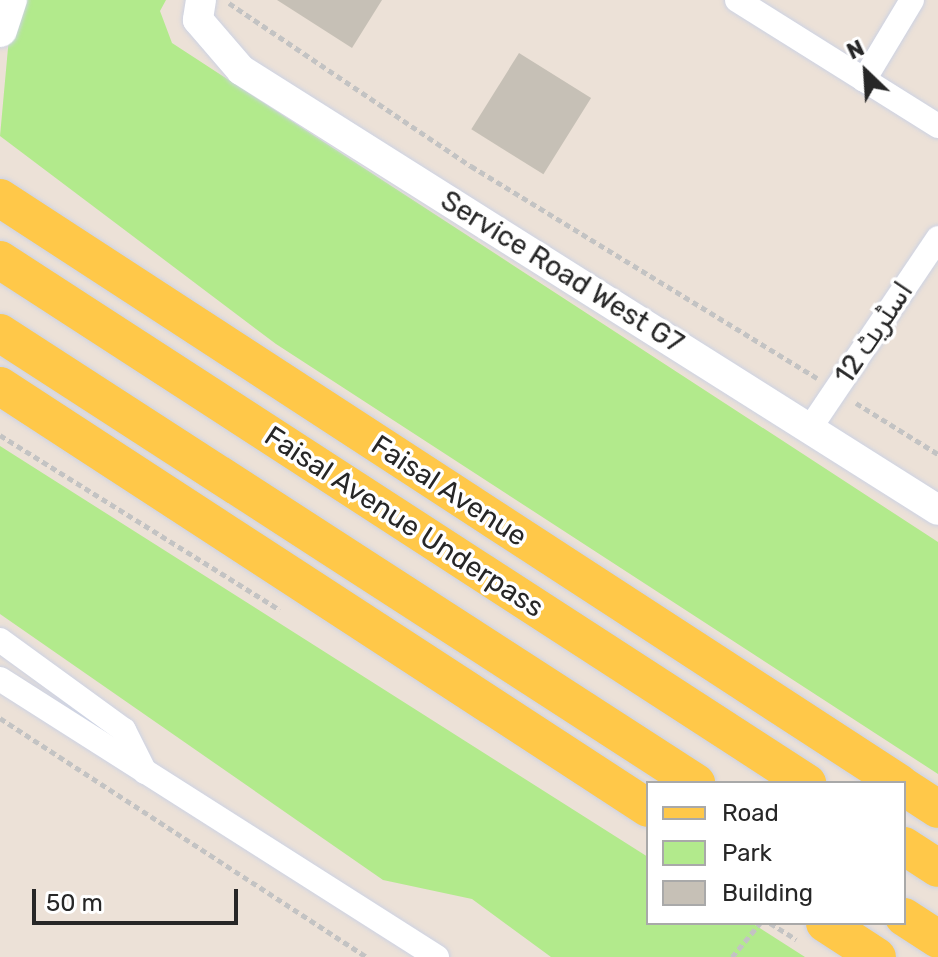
<!DOCTYPE html>
<html>
<head>
<meta charset="utf-8">
<style>
  body { margin:0 }
  #map { position:relative; width:938px; height:957px; overflow:hidden; background:#ece1d7; font-family:Rubik,Cairo,sans-serif }
  div>[style] { position:absolute }
  .green>* { inset:0; background:#b2ea8c }
  .building>* { inset:0; background:#c6c0b6; transform-origin:0 0 }
  .path>* { height:5px; margin-top:-2.5px; transform-origin:0; background:repeating-linear-gradient(90deg,#c3c3c3 0 6px,transparent 0 10px) }
  .roads { filter:drop-shadow(0 0 2px #ccd2e3) drop-shadow(0 0 2px #ccd2e3) }
  .minor>* { height:24px; margin:-12px; padding:0 12px; transform-origin:12px; border-radius:12px; background:#fff }
  .tertiary>* { height:30px; margin:-15px; padding:0 15px; transform-origin:15px; border-radius:15px; background:#fff }
  .secondary>* { height:34px; margin:-17px; padding:0 17px; transform-origin:17px; border-radius:17px; background:#fff }
  .primary>* { height:38px; margin:-19px; padding:0 19px; transform-origin:19px; border-radius:19px; background:#ffc849 }
  span { translate:-50% -50%; white-space:nowrap; text-align:center; line-height:1.15; -webkit-text-stroke:7px #fff; paint-order:stroke }
  .street-label { font-size:28px; color:#272727 }
  .legend { position:absolute; left:646px; top:781px; width:260px; height:144px; box-sizing:border-box; background:#fff; border:2px solid #a9a9a9; margin:0; padding:10px 14px; list-style:none; font-size:24px; color:#272727 }
  .legend li { display:flex; align-items:center; gap:16px; height:40px }
  .legend b { width:40px; border:2px solid #a9a9a9 }
  .north { position:absolute; left:826px; top:32px; width:80px; height:80px; -webkit-text-stroke:6px #fff; paint-order:stroke; rotate:335deg; font-size:22px; font-weight:700; line-height:32px; text-align:center; color:#272727 }
  .north::after { content:''; display:block; margin:auto; width:28px; height:36px; background:#272727; clip-path:polygon(50% 0,100% 100%,50% 72%,0 100%) }
  .scale { position:absolute; left:32px; top:889px; width:206px; height:36px; box-sizing:border-box; border:4px solid #272727; border-top:0; padding-left:10px; font-size:24px; line-height:28px; white-space:nowrap; color:#272727; -webkit-text-stroke:6px #fff; paint-order:stroke }
</style>
</head>
<body>
<div id="map">
  <div class="green">
    <i style="clip-path:polygon(24px 0,166px 0,160px 11px,172px 43px,938px 542px,938px 774px,276px 344px,0 136px,9px 37px)"></i>
    <i style="clip-path:polygon(0 446px,648px 857px,648px 923px,752px 923px,805px 957px,551px 957px,472px 899px,383px 880px,0 614px)"></i>
  </div>
  <div class="building">
    <i style="clip-path:polygon(277px 0,382px 0,352px 48px)"></i>
    <i style="left:519px;top:53px;width:85px;height:90px;rotate:32deg"></i>
  </div>
  <div class="path">
    <i style="left:229px;top:3px;width:292px;rotate:34deg"></i>
    <i style="left:471px;top:166px;width:406px;rotate:31.5deg"></i>
    <i style="left:856px;top:403px;width:97px;rotate:31.9deg"></i>
    <i style="left:0;top:435px;width:330px;rotate:32deg"></i>
    <i style="left:0;top:718px;width:438px;rotate:33.1deg"></i>
    <i style="left:770px;top:923px;width:31px;rotate:32deg"></i>
    <i style="left:732px;top:957px;width:44px;rotate:-50.5deg"></i>
  </div>
  <div class="roads">
    <div class="minor">
      <i style="left:737px;top:0;width:237px;rotate:32.1deg"></i>
      <i style="left:864px;top:80px;width:93px;rotate:-59deg"></i>
      <i style="left:810px;top:428px;width:229px;rotate:-56deg"></i>
      <i style="left:0;top:640px;width:153px;rotate:36deg"></i>
      <i style="left:124px;top:730px;width:47px;rotate:63.4deg"></i>
      <i style="left:0;top:679px;width:518px;rotate:32.46deg"></i>
    </div>
    <div class="tertiary">
      <i style="left:201px;top:0;width:20px;rotate:99deg"></i>
      <i style="left:198px;top:20px;width:66px;rotate:49.3deg"></i>
      <i style="left:241px;top:70px;width:824px;rotate:32.26deg"></i>
    </div>
    <div class="secondary">
      <i style="left:0;top:30px;width:32px;rotate:-72deg"></i>
    </div>
    <div class="primary">
      <i style="left:0;top:198px;width:1073px;rotate:33.05deg"></i>
      <i style="left:0;top:260px;width:962px;rotate:32.95deg"></i>
      <i style="left:0;top:333px;width:829px;rotate:32.88deg"></i>
      <i style="left:0;top:386px;width:773px;rotate:33.07deg"></i>
      <i style="left:904px;top:787px;width:40px;rotate:32.9deg"></i>
      <i style="left:904px;top:846px;width:40px;rotate:32.9deg"></i>
      <i style="left:904px;top:917px;width:40px;rotate:32.9deg"></i>
      <i style="left:825px;top:923px;width:62px;rotate:33.2deg"></i>
    </div>
  </div>
  <div class="street-label">
    <span style="left:562px;top:272px;rotate:32deg">Service Road West G7</span>
    <span style="left:874px;top:333px;rotate:-56deg">اسٹریٹ 12</span>
    <span style="left:449px;top:491px;rotate:33deg">Faisal Avenue</span>
    <span style="left:404px;top:522px;rotate:33deg">Faisal Avenue Underpass</span>
  </div>
  <ul class="legend">
  <li><b style="height:10px;background:#ffc849"></b>Road</li>
  <li><b style="height:22px;background:#b2ea8c"></b>Park</li>
  <li><b style="height:22px;background:#c6c0b6"></b>Building</li>
  </ul>
  <div class="north">N</div>
  <div class="scale">50 m</div>
</div>
</body>
</html>
